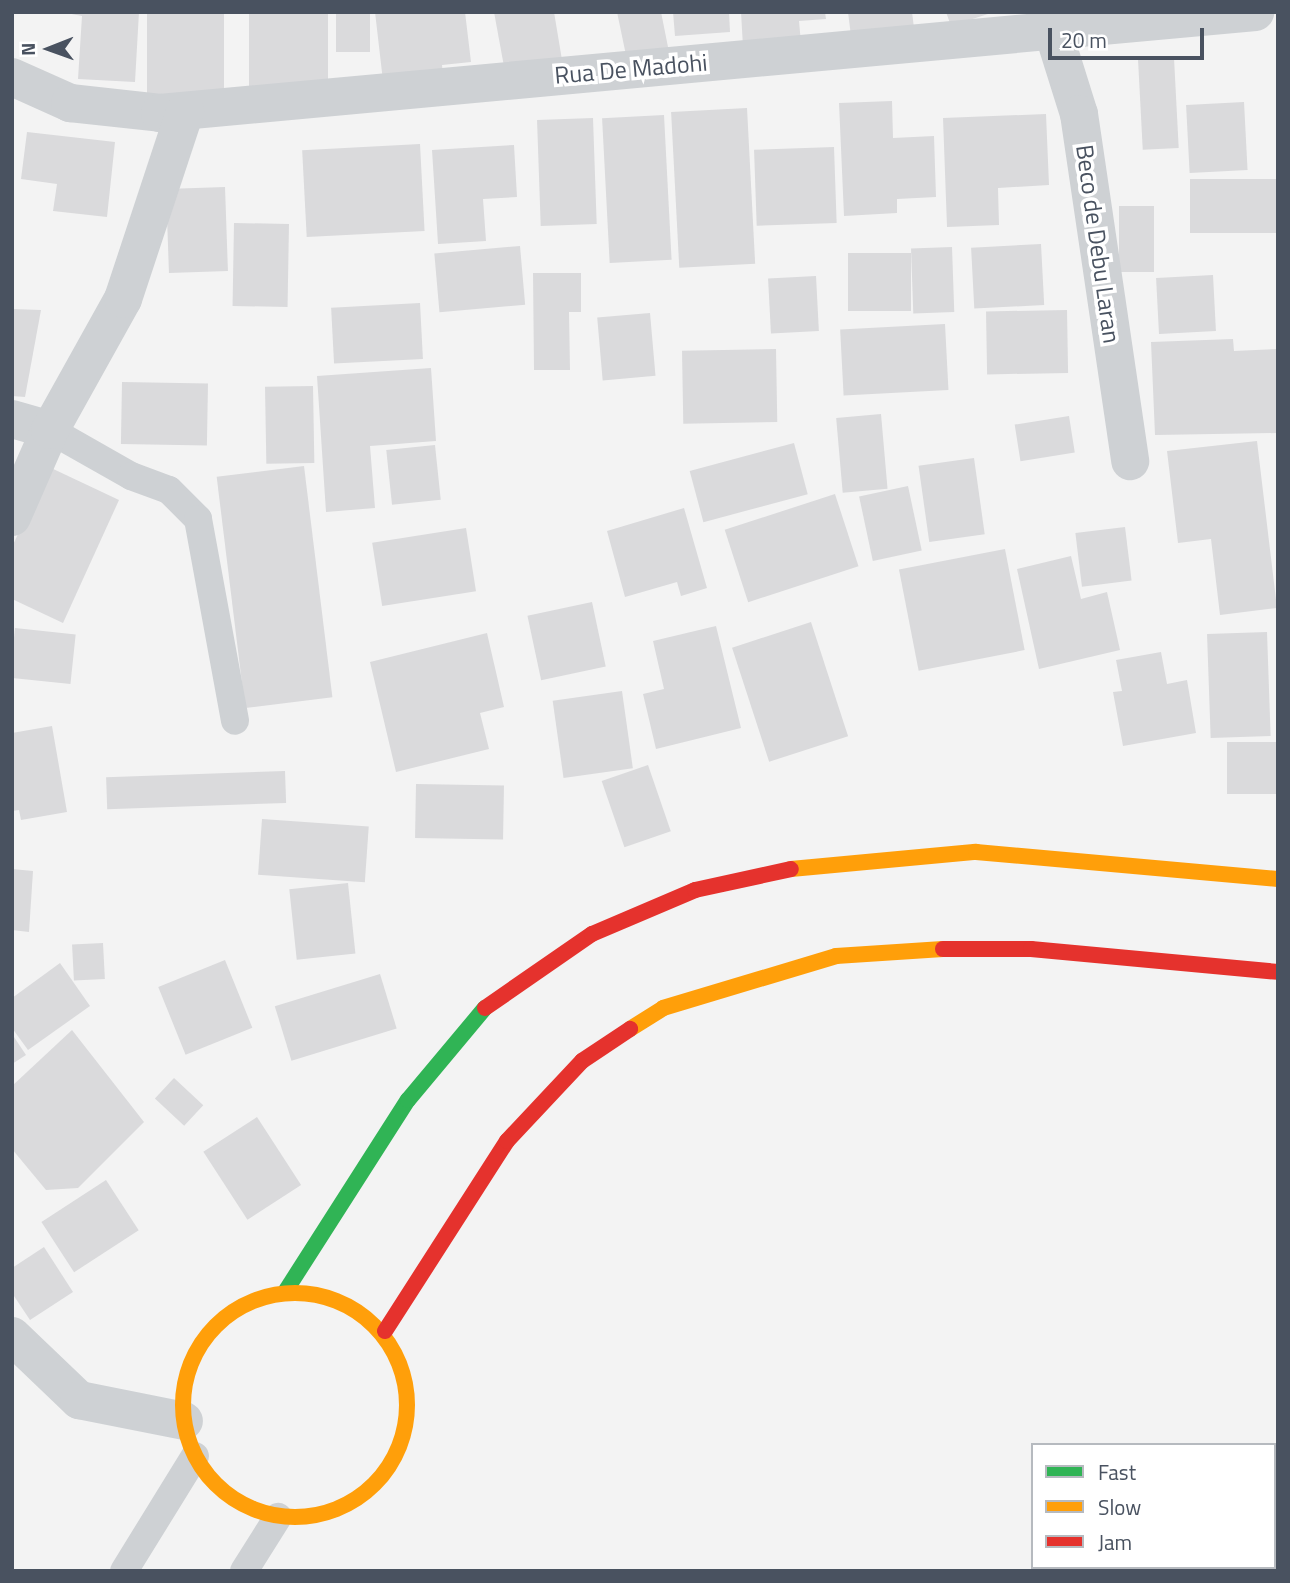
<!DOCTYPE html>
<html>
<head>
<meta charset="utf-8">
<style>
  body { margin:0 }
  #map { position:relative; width:1290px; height:1583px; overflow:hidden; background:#f3f3f3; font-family:"Titillium Web",sans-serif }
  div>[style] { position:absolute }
  .building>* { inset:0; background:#dadadc; transform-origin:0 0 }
  .lane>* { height:28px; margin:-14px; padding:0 14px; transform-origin:14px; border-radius:14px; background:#ced1d4 }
  .street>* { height:38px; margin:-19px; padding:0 19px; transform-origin:19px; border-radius:19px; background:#ced1d4 }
  .fast>* { height:16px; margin:-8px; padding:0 8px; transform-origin:8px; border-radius:8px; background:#30b455 }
  .slow>* { height:16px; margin:-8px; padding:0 8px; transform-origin:8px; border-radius:8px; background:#ff9f0a }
  .slow>.ring { margin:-8px; padding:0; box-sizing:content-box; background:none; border:16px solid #ff9f0a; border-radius:50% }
  .jam>* { height:16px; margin:-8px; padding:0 8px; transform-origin:8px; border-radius:8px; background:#e5322d }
  span { translate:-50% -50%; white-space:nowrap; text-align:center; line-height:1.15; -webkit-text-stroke:7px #fff; paint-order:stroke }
  .street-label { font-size:24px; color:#495260 }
  .frame { position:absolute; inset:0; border:14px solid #495260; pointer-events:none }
  .legend { position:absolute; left:1031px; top:1443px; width:245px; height:126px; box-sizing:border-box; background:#fff; border:2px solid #b6babf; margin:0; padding:9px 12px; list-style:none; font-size:21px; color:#495260 }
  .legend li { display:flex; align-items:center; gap:14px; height:35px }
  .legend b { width:35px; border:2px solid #b6babf }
  .north { position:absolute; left:14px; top:14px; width:70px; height:70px; -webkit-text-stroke:5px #fff; paint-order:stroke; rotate:269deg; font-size:19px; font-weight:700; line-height:28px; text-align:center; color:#495260 }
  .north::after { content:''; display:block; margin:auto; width:24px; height:32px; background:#495260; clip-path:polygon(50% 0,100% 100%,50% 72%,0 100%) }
  .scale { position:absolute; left:1048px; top:28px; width:156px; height:32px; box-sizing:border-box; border:4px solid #495260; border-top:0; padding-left:9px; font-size:21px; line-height:24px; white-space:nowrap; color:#495260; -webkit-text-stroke:5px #fff; paint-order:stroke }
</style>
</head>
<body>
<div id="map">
  <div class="building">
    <i style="clip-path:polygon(61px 12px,139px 12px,135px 82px,78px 79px,82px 16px)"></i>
    <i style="left:147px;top:12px;width:77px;height:84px"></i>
    <i style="left:249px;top:12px;width:79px;height:83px"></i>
    <i style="left:336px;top:12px;width:34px;height:40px"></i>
    <i style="clip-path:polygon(375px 12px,465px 12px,471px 62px,442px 65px,443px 75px,383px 81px)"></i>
    <i style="clip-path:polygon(494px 12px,554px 12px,562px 60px,505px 72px)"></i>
    <i style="clip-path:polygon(617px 12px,661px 12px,669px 52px,627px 60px)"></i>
    <i style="clip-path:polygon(673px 12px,729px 12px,730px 32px,675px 36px)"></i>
    <i style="clip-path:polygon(741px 12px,825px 12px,826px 19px,799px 21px,801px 43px,743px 47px)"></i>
    <i style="clip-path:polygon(848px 12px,912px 12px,915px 36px,852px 44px)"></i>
    <i style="clip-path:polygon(946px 12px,991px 12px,991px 13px,951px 26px)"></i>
    <i style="left:1174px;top:58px;width:90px;height:36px;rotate:87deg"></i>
    <i style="clip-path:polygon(892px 101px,893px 138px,934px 136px,936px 197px,897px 199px,897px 213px,844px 216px,839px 103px)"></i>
    <i style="left:1244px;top:102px;width:68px;height:58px;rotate:87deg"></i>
    <i style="left:747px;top:108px;width:156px;height:76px;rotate:87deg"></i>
    <i style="clip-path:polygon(1046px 114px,1049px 185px,998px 188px,999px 225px,947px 227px,943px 118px)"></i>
    <i style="left:664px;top:115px;width:145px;height:62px;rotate:87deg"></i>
    <i style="left:593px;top:118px;width:106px;height:56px;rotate:88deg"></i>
    <i style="clip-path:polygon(27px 132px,115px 142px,107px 217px,53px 211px,57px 184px,21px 179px)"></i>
    <i style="left:420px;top:144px;width:87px;height:118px;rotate:87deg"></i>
    <i style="clip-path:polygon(514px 145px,517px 197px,483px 199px,486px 241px,438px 244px,432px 150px)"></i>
    <i style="left:834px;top:147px;width:76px;height:80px;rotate:88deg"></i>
    <i style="left:1278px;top:179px;width:54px;height:88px;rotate:90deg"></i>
    <i style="left:225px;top:187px;width:84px;height:59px;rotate:88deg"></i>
    <i style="left:1119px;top:206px;width:35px;height:66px"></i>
    <i style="left:234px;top:223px;width:55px;height:83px;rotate:1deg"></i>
    <i style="left:1041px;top:244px;width:61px;height:70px;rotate:87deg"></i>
    <i style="left:520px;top:246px;width:59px;height:86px;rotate:85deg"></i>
    <i style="left:952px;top:247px;width:65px;height:41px;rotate:88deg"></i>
    <i style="left:911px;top:253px;width:58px;height:63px;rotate:90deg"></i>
    <i style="clip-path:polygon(533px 273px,581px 273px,581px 312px,569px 312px,570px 370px,534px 370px)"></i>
    <i style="left:1213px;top:275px;width:56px;height:57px;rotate:87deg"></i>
    <i style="left:816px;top:276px;width:55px;height:48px;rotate:87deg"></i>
    <i style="left:420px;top:303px;width:56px;height:89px;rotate:87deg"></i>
    <i style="clip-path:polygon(12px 309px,41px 310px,25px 397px,12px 396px)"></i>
    <i style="left:1067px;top:310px;width:63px;height:81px;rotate:89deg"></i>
    <i style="left:650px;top:313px;width:63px;height:53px;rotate:85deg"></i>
    <i style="left:945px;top:324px;width:66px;height:105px;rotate:87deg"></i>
    <i style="clip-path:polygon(1233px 339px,1234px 351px,1278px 349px,1278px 433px,1155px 435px,1151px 342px)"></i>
    <i style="left:776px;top:349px;width:73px;height:94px;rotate:89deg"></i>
    <i style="clip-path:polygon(431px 368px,436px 441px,370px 446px,375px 508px,326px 512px,317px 376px)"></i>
    <i style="left:122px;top:382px;width:86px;height:62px;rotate:1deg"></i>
    <i style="left:313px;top:386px;width:77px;height:48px;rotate:89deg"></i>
    <i style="left:881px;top:414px;width:75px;height:45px;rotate:85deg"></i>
    <i style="left:1069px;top:416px;width:37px;height:55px;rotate:81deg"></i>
    <i style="clip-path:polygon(1257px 441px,1277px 608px,1220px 615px,1211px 539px,1178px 543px,1167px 451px)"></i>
    <i style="left:794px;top:443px;width:53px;height:108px;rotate:75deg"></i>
    <i style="left:435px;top:445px;width:55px;height:49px;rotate:84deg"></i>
    <i style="left:974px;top:458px;width:77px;height:56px;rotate:82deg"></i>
    <i style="left:304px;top:466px;width:233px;height:88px;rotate:83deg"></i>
    <i style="clip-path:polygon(49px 467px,119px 500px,63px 623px,12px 599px,12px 547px)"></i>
    <i style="left:908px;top:486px;width:66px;height:50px;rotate:78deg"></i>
    <i style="left:835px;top:494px;width:76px;height:116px;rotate:72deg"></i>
    <i style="clip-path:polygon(684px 508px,707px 588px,681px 596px,677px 582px,625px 597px,607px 531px)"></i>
    <i style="left:1125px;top:527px;width:54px;height:50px;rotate:83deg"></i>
    <i style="left:466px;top:528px;width:64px;height:95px;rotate:81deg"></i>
    <i style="left:1005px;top:549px;width:103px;height:108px;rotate:79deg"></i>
    <i style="clip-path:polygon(1071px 556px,1081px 599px,1107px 592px,1120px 650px,1039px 669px,1017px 569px)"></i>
    <i style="left:592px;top:602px;width:66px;height:66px;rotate:78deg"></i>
    <i style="left:811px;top:622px;width:120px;height:83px;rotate:72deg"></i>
    <i style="clip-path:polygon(716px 626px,741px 728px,656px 749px,643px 694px,664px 689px,653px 641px)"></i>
    <i style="left:15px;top:628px;width:61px;height:50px;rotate:6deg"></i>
    <i style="left:1267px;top:632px;width:104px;height:60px;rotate:88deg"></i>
    <i style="clip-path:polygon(487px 633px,504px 707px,480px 713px,489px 749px,396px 772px,370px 662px)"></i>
    <i style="clip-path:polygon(1161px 652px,1167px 684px,1187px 680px,1196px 733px,1123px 746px,1113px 692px,1122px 691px,1116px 660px)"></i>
    <i style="left:622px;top:691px;width:78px;height:70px;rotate:82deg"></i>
    <i style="clip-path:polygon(52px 726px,67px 812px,21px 820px,19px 810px,12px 811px,12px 733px)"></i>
    <i style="left:1278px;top:742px;width:52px;height:51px;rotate:90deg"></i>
    <i style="left:648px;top:765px;width:70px;height:49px;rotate:71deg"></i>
    <i style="left:285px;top:771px;width:32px;height:179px;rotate:88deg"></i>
    <i style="left:416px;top:784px;width:88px;height:54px;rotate:1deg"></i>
    <i style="left:262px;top:819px;width:107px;height:56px;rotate:4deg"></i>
    <i style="clip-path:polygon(12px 869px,33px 871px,29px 932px,12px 930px)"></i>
    <i style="left:348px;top:883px;width:71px;height:59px;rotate:84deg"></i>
    <i style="left:103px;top:943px;width:36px;height:31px;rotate:87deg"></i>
    <i style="left:225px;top:960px;width:73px;height:72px;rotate:68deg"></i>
    <i style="clip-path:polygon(60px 963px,90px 1006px,28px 1050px,12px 1028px,12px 998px)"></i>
    <i style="left:380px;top:974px;width:57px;height:110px;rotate:73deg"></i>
    <i style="clip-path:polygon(72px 1030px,144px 1122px,78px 1188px,46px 1190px,12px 1149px,12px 1086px)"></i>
    <i style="clip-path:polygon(12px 1034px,26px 1055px,12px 1064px)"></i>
    <i style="left:174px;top:1078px;width:40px;height:28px;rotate:43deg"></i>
    <i style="left:257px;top:1117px;width:81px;height:64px;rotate:57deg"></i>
    <i style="left:106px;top:1180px;width:60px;height:77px;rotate:57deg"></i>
    <i style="clip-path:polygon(44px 1247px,73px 1292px,30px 1320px,12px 1293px,12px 1268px)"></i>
  </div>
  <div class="lane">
    <i style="left:50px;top:430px;width:93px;rotate:29.6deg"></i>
    <i style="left:131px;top:476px;width:40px;rotate:20.2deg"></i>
    <i style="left:169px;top:490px;width:41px;rotate:45deg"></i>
    <i style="left:198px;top:519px;width:205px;rotate:79.6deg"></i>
    <i style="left:124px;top:1571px;width:135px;rotate:-58.3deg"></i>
    <i style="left:244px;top:1571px;width:64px;rotate:-57.8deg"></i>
  </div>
  <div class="street">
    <i style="left:1047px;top:12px;width:107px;rotate:72.6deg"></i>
    <i style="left:1079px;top:114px;width:351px;rotate:81.6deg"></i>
    <i style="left:12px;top:77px;width:64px;rotate:24.1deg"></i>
    <i style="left:70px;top:103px;width:91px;rotate:6.3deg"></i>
    <i style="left:160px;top:113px;width:1100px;rotate:-5.27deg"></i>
    <i style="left:12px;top:419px;width:40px;rotate:16deg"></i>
    <i style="left:12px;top:517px;width:95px;rotate:-66.4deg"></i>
    <i style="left:50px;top:430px;width:150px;rotate:-60.9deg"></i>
    <i style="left:123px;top:299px;width:198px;rotate:-71.7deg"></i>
    <i style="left:12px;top:1336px;width:93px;rotate:43.7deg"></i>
    <i style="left:79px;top:1400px;width:107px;rotate:11.3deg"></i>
  </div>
  <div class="fast">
    <i style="left:285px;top:1292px;width:228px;rotate:-57.4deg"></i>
    <i style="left:408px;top:1100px;width:120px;rotate:-50.1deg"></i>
  </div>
  <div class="slow">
    <i style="left:791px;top:869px;width:186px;rotate:-5.3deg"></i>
    <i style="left:976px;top:852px;width:303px;rotate:5.1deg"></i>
    <i style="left:630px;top:1029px;width:39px;rotate:-32deg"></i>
    <i style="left:663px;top:1008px;width:181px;rotate:-16.7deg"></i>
    <i style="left:836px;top:956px;width:107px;rotate:-3.7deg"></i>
    <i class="ring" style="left:183px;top:1293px;width:208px;height:208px"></i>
  </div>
  <div class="jam">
    <i style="left:943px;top:949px;width:88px"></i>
    <i style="left:1031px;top:949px;width:248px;rotate:5.3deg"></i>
    <i style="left:485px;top:1008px;width:130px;rotate:-34.7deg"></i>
    <i style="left:592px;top:934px;width:112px;rotate:-23.1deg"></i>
    <i style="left:695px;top:890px;width:98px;rotate:-12.3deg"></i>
    <i style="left:385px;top:1331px;width:226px;rotate:-57.3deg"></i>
    <i style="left:507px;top:1141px;width:110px;rotate:-46.8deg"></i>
    <i style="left:582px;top:1061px;width:58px;rotate:-33.7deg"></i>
  </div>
  <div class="street-label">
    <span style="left:631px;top:69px;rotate:-5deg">Rua De Madohi</span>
    <span style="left:1098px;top:244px;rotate:82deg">Beco de Debu Laran</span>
  </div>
  <div class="frame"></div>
  <ul class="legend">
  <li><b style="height:9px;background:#30b455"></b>Fast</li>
  <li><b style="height:9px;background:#ff9f0a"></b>Slow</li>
  <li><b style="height:9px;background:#e5322d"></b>Jam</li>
  </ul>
  <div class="north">N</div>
  <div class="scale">20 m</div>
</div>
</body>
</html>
